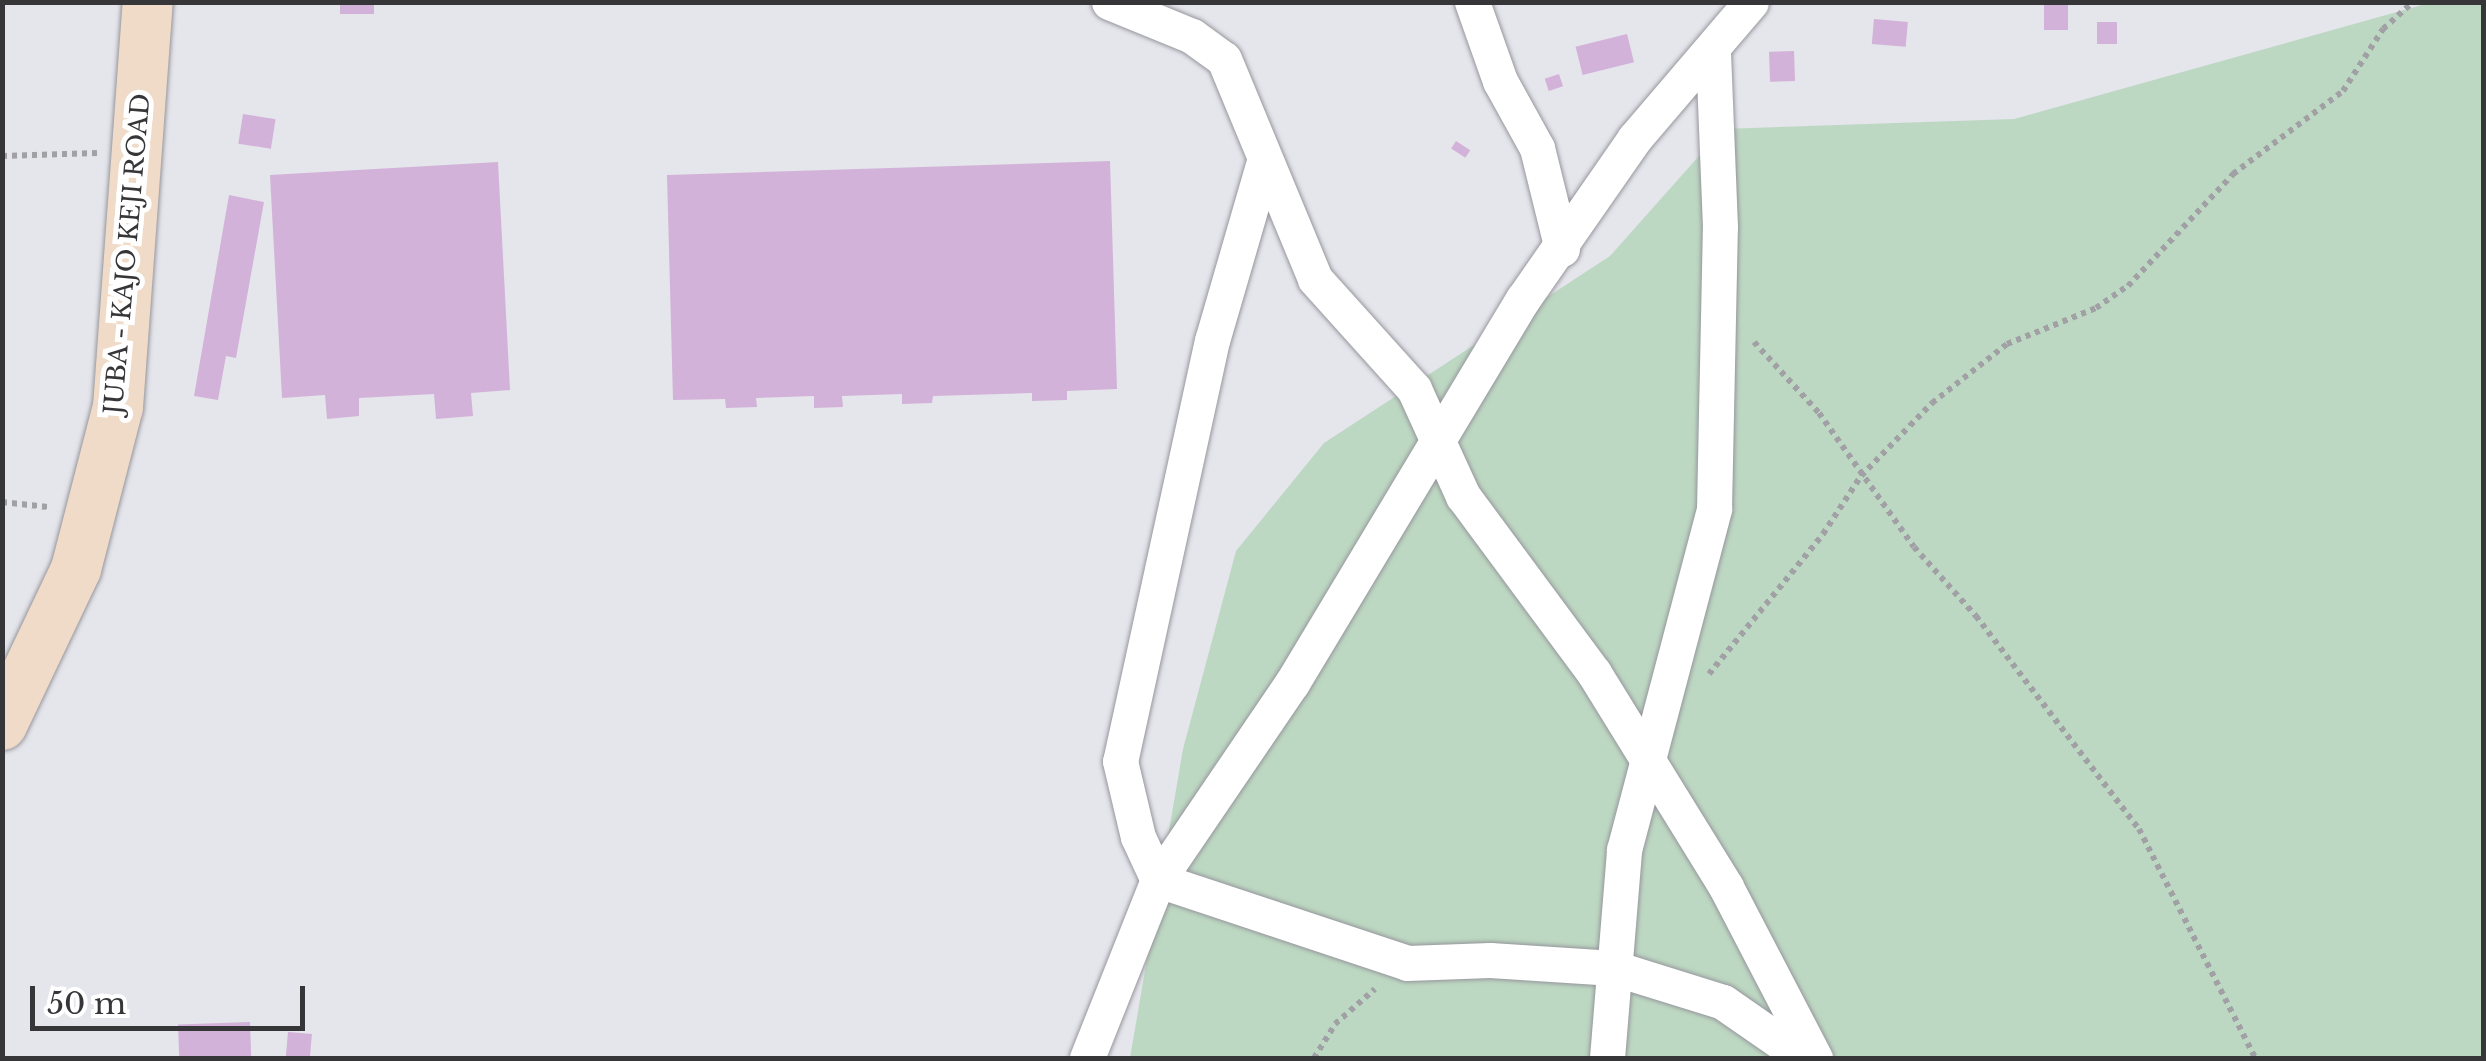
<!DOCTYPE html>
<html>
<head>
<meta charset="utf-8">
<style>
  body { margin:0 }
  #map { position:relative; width:2486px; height:1061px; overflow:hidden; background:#e5e5ec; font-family:"Libre Baskerville",serif }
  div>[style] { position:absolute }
  .green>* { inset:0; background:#bdd8c2 }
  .building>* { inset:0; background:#d2b2d9; transform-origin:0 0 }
  .path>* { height:6px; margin-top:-3px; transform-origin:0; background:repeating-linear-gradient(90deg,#a0a0a5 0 5px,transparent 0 10px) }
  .roads { filter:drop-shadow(0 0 2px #96969d) drop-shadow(0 0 2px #96969d) }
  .street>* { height:35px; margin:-17.5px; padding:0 17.5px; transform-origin:17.5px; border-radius:17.5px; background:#fff }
  .secondary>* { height:50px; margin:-25px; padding:0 25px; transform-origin:25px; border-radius:25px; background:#efdbc8 }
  span { translate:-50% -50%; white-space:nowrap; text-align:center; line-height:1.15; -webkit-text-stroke:10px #fff; paint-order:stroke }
  .street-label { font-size:25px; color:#363639 }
  .frame { position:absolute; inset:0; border:5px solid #363639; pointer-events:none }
  .scale { position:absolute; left:30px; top:986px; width:275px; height:45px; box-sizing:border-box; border:5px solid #363639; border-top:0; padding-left:12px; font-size:30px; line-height:35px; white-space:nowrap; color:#363639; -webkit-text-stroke:8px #fff; paint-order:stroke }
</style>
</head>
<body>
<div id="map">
  <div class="green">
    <i style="clip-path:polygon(2429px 3px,2483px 3px,2483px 1058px,1130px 1058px,1183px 749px,1236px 551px,1324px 443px,1610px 256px,1723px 129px,2014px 119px)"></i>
  </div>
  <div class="building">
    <i style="left:2044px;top:2px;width:24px;height:28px"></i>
    <i style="left:340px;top:3px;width:34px;height:11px"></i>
    <i style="left:1874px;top:19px;width:34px;height:25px;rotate:5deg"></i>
    <i style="left:2097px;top:22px;width:20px;height:22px"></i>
    <i style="left:1627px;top:34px;width:29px;height:53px;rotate:76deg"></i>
    <i style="left:1794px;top:51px;width:30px;height:25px;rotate:88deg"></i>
    <i style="left:1559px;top:74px;width:13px;height:15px;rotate:72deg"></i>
    <i style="left:243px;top:114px;width:33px;height:30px;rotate:9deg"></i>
    <i style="left:1456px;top:141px;width:17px;height:9px;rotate:33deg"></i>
    <i style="clip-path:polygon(1110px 161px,1117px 389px,1067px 391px,1067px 400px,1032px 401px,1032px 393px,933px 396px,932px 403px,902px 404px,902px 394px,842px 396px,843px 407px,814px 408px,814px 396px,756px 398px,757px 407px,726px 408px,725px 399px,673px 400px,667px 175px)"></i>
    <i style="clip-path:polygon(498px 162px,510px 390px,471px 393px,473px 416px,436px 419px,434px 394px,359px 398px,359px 416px,327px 419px,325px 395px,282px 398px,270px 175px)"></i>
    <i style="clip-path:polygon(229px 195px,264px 202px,236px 358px,226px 356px,218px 400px,194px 396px)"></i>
    <i style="left:250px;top:1022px;width:36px;height:72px;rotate:88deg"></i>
    <i style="left:288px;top:1032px;width:24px;height:26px;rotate:5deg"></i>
  </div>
  <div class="path">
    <i style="left:2px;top:156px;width:95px;rotate:-1.8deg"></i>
    <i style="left:1754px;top:342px;width:96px;rotate:47.5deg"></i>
    <i style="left:1819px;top:413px;width:164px;rotate:54.7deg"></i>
    <i style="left:1914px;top:547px;width:93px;rotate:48.1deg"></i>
    <i style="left:1976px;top:616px;width:268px;rotate:52.6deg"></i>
    <i style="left:2139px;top:829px;width:257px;rotate:63.1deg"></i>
    <i style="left:2px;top:502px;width:46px;rotate:6.2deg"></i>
    <i style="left:1709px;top:674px;width:181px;rotate:-50.8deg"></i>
    <i style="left:1823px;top:534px;width:69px;rotate:-56.8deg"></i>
    <i style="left:1861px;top:476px;width:102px;rotate:-45.8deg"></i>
    <i style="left:1932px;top:403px;width:95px;rotate:-38.2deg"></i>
    <i style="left:2007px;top:344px;width:96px;rotate:-22deg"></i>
    <i style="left:2096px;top:308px;width:39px;rotate:-35deg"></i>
    <i style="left:2128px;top:286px;width:154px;rotate:-46.8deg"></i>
    <i style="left:2233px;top:174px;width:138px;rotate:-37deg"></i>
    <i style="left:2343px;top:91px;width:74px;rotate:-57.2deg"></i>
    <i style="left:2383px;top:29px;width:40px;rotate:-42deg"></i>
    <i style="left:1314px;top:1058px;width:40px;rotate:-58deg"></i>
    <i style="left:1335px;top:1024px;width:53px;rotate:-41.2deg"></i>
  </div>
  <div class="roads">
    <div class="street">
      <i style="left:1109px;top:2px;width:90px;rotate:22.3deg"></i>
      <i style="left:1192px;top:36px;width:39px;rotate:36deg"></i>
      <i style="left:1224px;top:59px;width:238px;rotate:67.5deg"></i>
      <i style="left:1315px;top:279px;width:148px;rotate:48deg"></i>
      <i style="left:1414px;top:389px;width:118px;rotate:65.4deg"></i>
      <i style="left:1463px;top:496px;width:220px;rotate:53.5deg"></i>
      <i style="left:1594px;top:673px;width:251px;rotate:58.3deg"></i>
      <i style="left:1726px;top:887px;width:193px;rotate:62.5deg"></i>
      <i style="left:1472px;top:2px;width:84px;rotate:70.5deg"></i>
      <i style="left:1500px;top:81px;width:77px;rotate:61.1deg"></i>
      <i style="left:1537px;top:148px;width:104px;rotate:76.1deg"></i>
      <i style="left:1263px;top:165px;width:182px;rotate:106.2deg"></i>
      <i style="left:1212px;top:340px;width:431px;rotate:102.3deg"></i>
      <i style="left:1120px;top:761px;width:78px;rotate:76.7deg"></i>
      <i style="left:1138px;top:837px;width:47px;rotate:65.1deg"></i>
      <i style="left:1158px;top:880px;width:262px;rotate:18.4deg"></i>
      <i style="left:1407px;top:963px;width:83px;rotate:-2.1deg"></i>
      <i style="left:1490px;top:960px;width:124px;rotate:3.7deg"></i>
      <i style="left:1614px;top:968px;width:114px;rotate:17.3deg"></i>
      <i style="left:1723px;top:1002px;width:98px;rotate:34.7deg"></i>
      <i style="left:1087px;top:1058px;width:192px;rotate:-68.3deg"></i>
      <i style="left:1158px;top:880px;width:238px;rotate:-55.8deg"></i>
      <i style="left:1292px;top:683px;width:448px;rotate:-59deg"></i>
      <i style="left:1523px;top:299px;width:195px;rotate:-55.2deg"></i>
      <i style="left:1634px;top:139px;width:180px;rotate:-49.5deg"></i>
      <i style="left:1607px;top:1058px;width:209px;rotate:-85.3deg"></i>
      <i style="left:1624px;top:850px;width:353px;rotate:-75.2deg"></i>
      <i style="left:1714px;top:509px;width:282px;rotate:-88.8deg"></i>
      <i style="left:1720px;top:227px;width:175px;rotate:-92.3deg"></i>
    </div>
    <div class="secondary">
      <i style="left:2px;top:725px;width:173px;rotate:-64.6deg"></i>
      <i style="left:76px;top:569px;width:167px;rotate:-75.5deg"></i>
      <i style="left:118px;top:407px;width:406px;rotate:-85.8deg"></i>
    </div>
  </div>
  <div class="street-label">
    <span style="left:128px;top:254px;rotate:-85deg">JUBA - KAJO KEJI ROAD</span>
  </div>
  <div class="frame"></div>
  <div class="scale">50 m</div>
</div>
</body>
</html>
